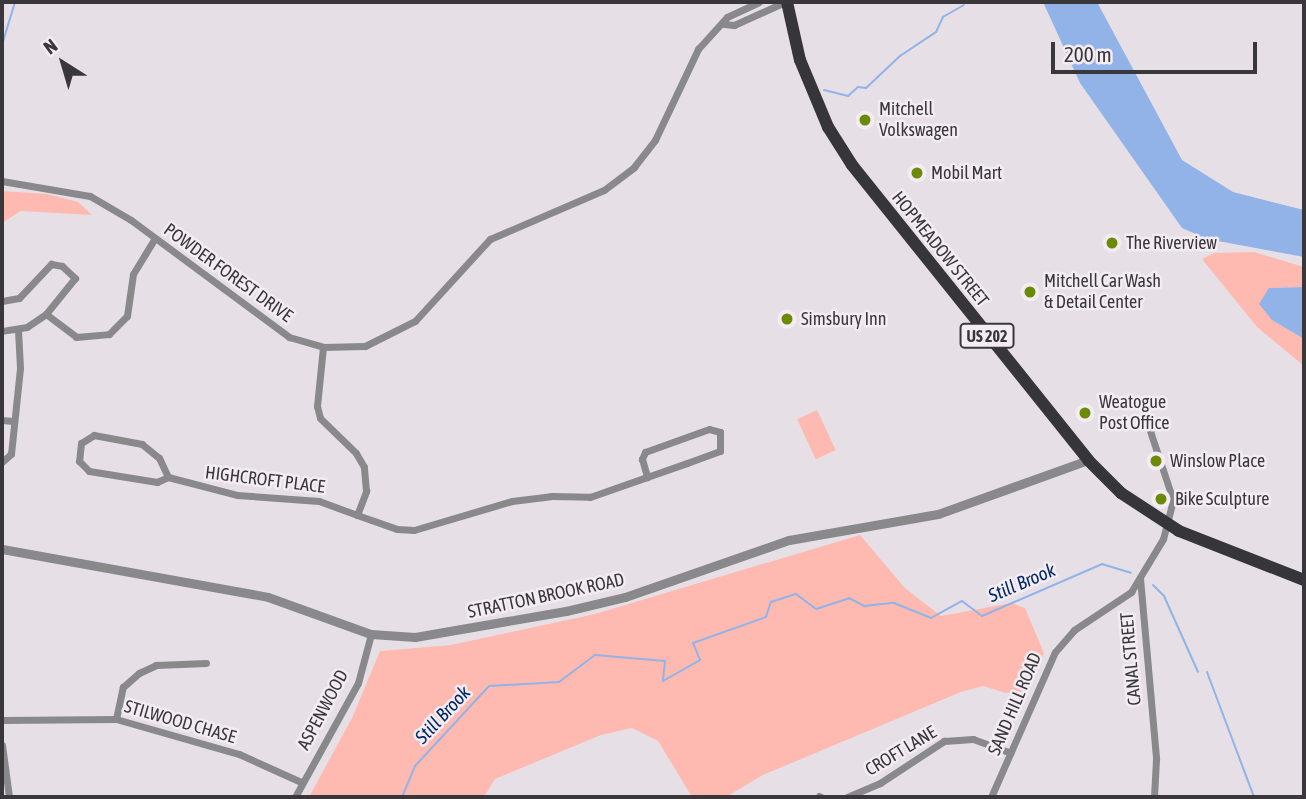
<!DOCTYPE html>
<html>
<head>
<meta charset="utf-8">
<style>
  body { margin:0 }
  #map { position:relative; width:1306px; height:799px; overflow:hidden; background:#e6e0e6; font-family:"Asap Condensed",sans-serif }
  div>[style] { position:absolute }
  .green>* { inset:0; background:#febab1; transform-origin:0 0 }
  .water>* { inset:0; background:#91b3e8 }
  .stream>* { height:2px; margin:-1px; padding:0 1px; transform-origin:1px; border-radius:1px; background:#91b3e8 }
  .minor>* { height:7px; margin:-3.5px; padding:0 3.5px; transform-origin:3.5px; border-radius:3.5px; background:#89898b }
  .tertiary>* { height:9px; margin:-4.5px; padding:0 4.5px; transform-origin:4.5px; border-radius:4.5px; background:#89898b }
  .trunk>* { height:12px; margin:-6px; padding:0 6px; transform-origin:6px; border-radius:6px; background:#36353a }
  .dots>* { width:19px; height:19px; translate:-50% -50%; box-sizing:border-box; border:4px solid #f3edf3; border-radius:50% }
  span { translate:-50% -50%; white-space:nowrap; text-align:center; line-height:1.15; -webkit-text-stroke:5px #f3edf3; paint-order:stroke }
  .shield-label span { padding:2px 5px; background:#f3edf3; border:2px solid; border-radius:5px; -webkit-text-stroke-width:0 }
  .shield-label { font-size:16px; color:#393739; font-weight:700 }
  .poi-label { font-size:18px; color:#393739 }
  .left { translate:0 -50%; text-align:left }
  .street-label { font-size:18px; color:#393739 }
  .water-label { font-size:19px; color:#002865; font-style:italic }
  .frame { position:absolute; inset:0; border:4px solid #393739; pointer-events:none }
  .north { position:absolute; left:28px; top:28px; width:70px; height:70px; -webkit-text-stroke:5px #f3edf3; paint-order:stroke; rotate:323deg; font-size:19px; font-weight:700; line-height:28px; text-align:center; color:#393739 }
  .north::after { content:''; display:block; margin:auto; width:24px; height:32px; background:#393739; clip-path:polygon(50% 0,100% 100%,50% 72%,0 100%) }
  .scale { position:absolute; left:1051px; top:42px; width:206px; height:32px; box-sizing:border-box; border:4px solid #393739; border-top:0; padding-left:9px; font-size:21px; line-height:24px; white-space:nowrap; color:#393739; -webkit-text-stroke:5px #f3edf3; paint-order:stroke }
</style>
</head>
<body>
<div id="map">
  <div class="green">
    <i style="clip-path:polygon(2px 191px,47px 194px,78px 202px,92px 215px,21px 211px,2px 223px)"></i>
    <i style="clip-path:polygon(1254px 252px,1304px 267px,1304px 287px,1269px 288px,1272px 320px,1304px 339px,1304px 366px,1257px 327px,1202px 259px,1214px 253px)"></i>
    <i style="left:817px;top:410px;width:44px;height:22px;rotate:65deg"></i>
    <i style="clip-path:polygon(860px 535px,905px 588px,941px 616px,1011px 603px,1025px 608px,1044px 653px,1026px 691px,1006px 693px,983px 686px,961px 692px,763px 775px,726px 797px,692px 797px,658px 741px,632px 728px,601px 735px,495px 779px,484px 797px,309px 797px,352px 718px,380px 651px,451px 645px,595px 614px)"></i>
  </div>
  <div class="water">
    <i style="clip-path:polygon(1043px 2px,1097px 2px,1182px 160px,1233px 192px,1304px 210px,1304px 257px,1207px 239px,1182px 228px,1080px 83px)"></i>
    <i style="clip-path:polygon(1304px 287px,1304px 339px,1272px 320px,1259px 304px,1269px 288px)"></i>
  </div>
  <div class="stream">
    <i style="left:2px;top:45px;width:45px;rotate:-73.2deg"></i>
    <i style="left:824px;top:90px;width:25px;rotate:14deg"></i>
    <i style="left:848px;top:96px;width:13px;rotate:-42deg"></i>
    <i style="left:858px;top:87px;width:8px;rotate:7deg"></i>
    <i style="left:866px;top:88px;width:47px;rotate:-43.3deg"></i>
    <i style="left:900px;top:56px;width:43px;rotate:-33.7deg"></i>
    <i style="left:936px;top:32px;width:17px;rotate:-65deg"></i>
    <i style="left:943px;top:17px;width:24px;rotate:-30deg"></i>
    <i style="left:1153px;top:585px;width:16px;rotate:45deg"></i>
    <i style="left:1164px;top:596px;width:83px;rotate:65.9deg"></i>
    <i style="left:1207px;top:672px;width:134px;rotate:69.4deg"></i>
    <i style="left:402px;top:797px;width:34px;rotate:-67deg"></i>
    <i style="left:415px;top:766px;width:109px;rotate:-47.2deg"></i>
    <i style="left:489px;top:686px;width:70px;rotate:-3.3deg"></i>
    <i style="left:559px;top:682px;width:45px;rotate:-36.9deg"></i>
    <i style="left:595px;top:655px;width:70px;rotate:4.9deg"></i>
    <i style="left:665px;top:661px;width:20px;rotate:96deg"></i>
    <i style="left:663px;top:681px;width:43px;rotate:-29.6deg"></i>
    <i style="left:700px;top:660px;width:18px;rotate:-112deg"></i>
    <i style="left:693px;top:643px;width:77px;rotate:-19.6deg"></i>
    <i style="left:766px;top:617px;width:16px;rotate:-72deg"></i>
    <i style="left:771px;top:602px;width:26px;rotate:-18deg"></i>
    <i style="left:796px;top:594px;width:25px;rotate:37deg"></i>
    <i style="left:816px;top:609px;width:35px;rotate:-18deg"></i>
    <i style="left:849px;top:598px;width:17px;rotate:28deg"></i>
    <i style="left:864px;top:606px;width:30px;rotate:-6deg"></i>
    <i style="left:894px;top:603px;width:40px;rotate:22deg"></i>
    <i style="left:931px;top:618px;width:35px;rotate:-29deg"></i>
    <i style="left:962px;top:601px;width:25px;rotate:37deg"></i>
    <i style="left:982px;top:616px;width:131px;rotate:-23.4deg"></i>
    <i style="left:1102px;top:564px;width:30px;rotate:17deg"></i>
  </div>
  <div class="minor">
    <i style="left:724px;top:24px;width:10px;rotate:6deg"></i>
    <i style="left:734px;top:25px;width:56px;rotate:-24.3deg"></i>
    <i style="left:2px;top:181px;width:89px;rotate:9.7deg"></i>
    <i style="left:90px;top:196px;width:48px;rotate:30.3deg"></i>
    <i style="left:131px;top:220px;width:197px;rotate:36.5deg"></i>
    <i style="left:289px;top:337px;width:35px;rotate:16deg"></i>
    <i style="left:323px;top:347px;width:42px;rotate:-1.4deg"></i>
    <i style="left:365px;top:346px;width:56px;rotate:-26.6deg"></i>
    <i style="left:415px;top:321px;width:111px;rotate:-47.6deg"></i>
    <i style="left:490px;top:239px;width:124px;rotate:-23.3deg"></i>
    <i style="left:604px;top:190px;width:38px;rotate:-37deg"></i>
    <i style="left:634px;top:167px;width:34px;rotate:-52deg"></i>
    <i style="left:655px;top:140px;width:101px;rotate:-64.7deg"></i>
    <i style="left:698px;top:49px;width:43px;rotate:-47.8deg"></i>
    <i style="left:727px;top:17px;width:35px;rotate:-25deg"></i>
    <i style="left:2px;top:301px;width:17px;rotate:-10deg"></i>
    <i style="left:19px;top:298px;width:47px;rotate:-46.7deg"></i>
    <i style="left:51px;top:264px;width:11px;rotate:10deg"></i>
    <i style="left:62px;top:266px;width:18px;rotate:43deg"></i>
    <i style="left:75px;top:278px;width:46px;rotate:128.9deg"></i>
    <i style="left:46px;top:314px;width:23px;rotate:146deg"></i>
    <i style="left:27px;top:327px;width:25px;rotate:171deg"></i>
    <i style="left:46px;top:314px;width:38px;rotate:37deg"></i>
    <i style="left:76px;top:337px;width:33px;rotate:-5deg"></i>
    <i style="left:109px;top:334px;width:25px;rotate:-45deg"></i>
    <i style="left:127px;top:316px;width:42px;rotate:-81.9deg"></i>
    <i style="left:133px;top:274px;width:42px;rotate:-58.6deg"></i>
    <i style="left:2px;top:420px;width:11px;rotate:5deg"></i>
    <i style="left:2px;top:462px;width:12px;rotate:-42deg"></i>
    <i style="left:11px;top:454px;width:86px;rotate:-84deg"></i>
    <i style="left:20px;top:368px;width:38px;rotate:-93deg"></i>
    <i style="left:168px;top:477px;width:21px;rotate:-115deg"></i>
    <i style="left:159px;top:458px;width:22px;rotate:-141deg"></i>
    <i style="left:142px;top:444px;width:49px;rotate:-169.4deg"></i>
    <i style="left:94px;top:435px;width:15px;rotate:148deg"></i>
    <i style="left:81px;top:443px;width:18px;rotate:96deg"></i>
    <i style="left:79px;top:461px;width:14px;rotate:45deg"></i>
    <i style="left:89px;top:471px;width:69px;rotate:9.2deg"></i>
    <i style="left:157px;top:482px;width:12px;rotate:-24deg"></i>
    <i style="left:168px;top:477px;width:71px;rotate:14.6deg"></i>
    <i style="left:237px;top:495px;width:82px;rotate:4.2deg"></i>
    <i style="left:319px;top:501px;width:40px;rotate:20.2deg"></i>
    <i style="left:357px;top:515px;width:26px;rotate:-69deg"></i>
    <i style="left:366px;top:491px;width:24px;rotate:-95deg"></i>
    <i style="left:364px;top:467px;width:16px;rotate:-120deg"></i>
    <i style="left:356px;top:453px;width:50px;rotate:-135.8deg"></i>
    <i style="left:320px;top:418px;width:12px;rotate:-104deg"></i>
    <i style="left:317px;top:406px;width:59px;rotate:-84.2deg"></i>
    <i style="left:357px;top:515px;width:42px;rotate:19.3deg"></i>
    <i style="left:397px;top:529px;width:17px;rotate:3deg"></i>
    <i style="left:414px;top:530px;width:102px;rotate:-16.5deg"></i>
    <i style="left:512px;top:501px;width:39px;rotate:-7deg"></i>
    <i style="left:551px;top:496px;width:39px;rotate:1deg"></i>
    <i style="left:590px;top:497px;width:60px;rotate:-19.3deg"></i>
    <i style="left:647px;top:477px;width:42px;rotate:-19.3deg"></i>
    <i style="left:687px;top:463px;width:35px;rotate:-20deg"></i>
    <i style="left:720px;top:451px;width:19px;rotate:-90deg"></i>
    <i style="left:720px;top:432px;width:11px;rotate:-165deg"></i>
    <i style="left:709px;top:429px;width:68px;rotate:160.2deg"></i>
    <i style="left:645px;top:452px;width:8px;rotate:113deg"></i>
    <i style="left:642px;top:459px;width:19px;rotate:74deg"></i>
    <i style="left:1140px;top:578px;width:182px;rotate:84.9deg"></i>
    <i style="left:1156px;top:759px;width:38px;rotate:93deg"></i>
    <i style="left:116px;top:719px;width:33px;rotate:-78deg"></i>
    <i style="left:123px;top:687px;width:21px;rotate:-41deg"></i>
    <i style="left:139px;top:673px;width:19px;rotate:-25deg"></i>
    <i style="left:156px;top:665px;width:50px;rotate:-2.3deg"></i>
    <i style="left:2px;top:720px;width:114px;rotate:-0.5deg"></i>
    <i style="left:116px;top:719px;width:128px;rotate:15.9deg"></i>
    <i style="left:239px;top:754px;width:68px;rotate:24.3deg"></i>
    <i style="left:2px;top:745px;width:52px;rotate:82.3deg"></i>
    <i style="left:819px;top:796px;width:2px;rotate:27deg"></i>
    <i style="left:295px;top:797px;width:130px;rotate:-61.1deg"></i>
    <i style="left:358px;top:683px;width:51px;rotate:-75.1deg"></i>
    <i style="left:847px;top:797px;width:36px;rotate:-23deg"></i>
    <i style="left:880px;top:783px;width:77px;rotate:-33.3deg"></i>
    <i style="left:944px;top:741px;width:29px;rotate:-4deg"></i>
    <i style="left:973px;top:739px;width:40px;rotate:20.2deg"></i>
    <i style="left:991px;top:797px;width:158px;rotate:-66.2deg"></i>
    <i style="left:1055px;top:652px;width:29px;rotate:-49deg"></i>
    <i style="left:1074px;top:630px;width:69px;rotate:-33.7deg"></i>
    <i style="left:1131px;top:592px;width:62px;rotate:-58.9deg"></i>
    <i style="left:1163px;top:539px;width:40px;rotate:-75.6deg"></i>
    <i style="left:1173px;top:500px;width:73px;rotate:-108.4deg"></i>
  </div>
  <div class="tertiary">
    <i style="left:2px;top:549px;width:270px;rotate:10.2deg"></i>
    <i style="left:268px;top:597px;width:109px;rotate:19.8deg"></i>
    <i style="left:371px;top:634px;width:44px;rotate:3.9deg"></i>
    <i style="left:415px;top:637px;width:153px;rotate:-9.8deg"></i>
    <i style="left:566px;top:611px;width:61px;rotate:-13.3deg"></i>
    <i style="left:625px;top:597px;width:174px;rotate:-19.2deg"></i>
    <i style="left:789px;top:540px;width:151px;rotate:-9.9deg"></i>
    <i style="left:938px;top:514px;width:159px;rotate:-19.8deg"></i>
  </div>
  <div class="trunk">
    <i style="left:787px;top:2px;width:59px;rotate:77.4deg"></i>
    <i style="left:800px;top:60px;width:73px;rotate:67.3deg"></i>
    <i style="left:828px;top:127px;width:45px;rotate:57.7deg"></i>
    <i style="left:852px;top:165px;width:378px;rotate:51.3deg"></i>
    <i style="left:1088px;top:460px;width:47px;rotate:45deg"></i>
    <i style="left:1121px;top:493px;width:69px;rotate:33.2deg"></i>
    <i style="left:1179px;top:531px;width:134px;rotate:21.4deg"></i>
  </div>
  <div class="dots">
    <i style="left:865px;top:120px;background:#6b8a07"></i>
    <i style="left:917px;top:173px;background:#6b8a07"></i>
    <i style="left:1112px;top:243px;background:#6b8a07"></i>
    <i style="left:1030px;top:292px;background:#6b8a07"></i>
    <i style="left:787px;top:319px;background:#6b8a07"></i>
    <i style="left:1085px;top:413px;background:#6b8a07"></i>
    <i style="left:1156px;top:461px;background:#6b8a07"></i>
    <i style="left:1161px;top:499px;background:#6b8a07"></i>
  </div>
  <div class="shield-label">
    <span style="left:987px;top:336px">US 202</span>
  </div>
  <div class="poi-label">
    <span class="left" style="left:879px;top:120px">Mitchell<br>Volkswagen</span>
    <span class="left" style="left:931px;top:173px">Mobil Mart</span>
    <span class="left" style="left:1126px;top:243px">The Riverview</span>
    <span class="left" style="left:1044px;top:292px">Mitchell Car Wash<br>&amp; Detail Center</span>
    <span class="left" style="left:801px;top:319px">Simsbury Inn</span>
    <span class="left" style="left:1099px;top:413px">Weatogue<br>Post Office</span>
    <span class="left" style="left:1170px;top:461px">Winslow Place</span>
    <span class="left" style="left:1175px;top:499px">Bike Sculpture</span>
  </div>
  <div class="street-label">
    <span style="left:940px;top:249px;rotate:51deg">HOPMEADOW STREET</span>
    <span style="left:228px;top:273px;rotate:36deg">POWDER FOREST DRIVE</span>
    <span style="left:265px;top:480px;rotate:7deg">HIGHCROFT PLACE</span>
    <span style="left:546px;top:596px;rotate:-12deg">STRATTON BROOK ROAD</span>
    <span style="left:1131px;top:659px;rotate:-95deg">CANAL STREET</span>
    <span style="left:1015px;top:704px;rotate:-67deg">SAND HILL ROAD</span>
    <span style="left:323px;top:710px;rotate:-62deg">ASPENWOOD</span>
    <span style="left:180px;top:722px;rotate:16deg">STILWOOD CHASE</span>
    <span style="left:901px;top:751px;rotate:-31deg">CROFT LANE</span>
  </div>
  <div class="water-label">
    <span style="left:1022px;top:583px;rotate:-23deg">Still Brook</span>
    <span style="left:443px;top:715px;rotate:-47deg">Still Brook</span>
  </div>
  <div class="frame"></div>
  <div class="north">N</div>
  <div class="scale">200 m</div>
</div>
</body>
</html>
